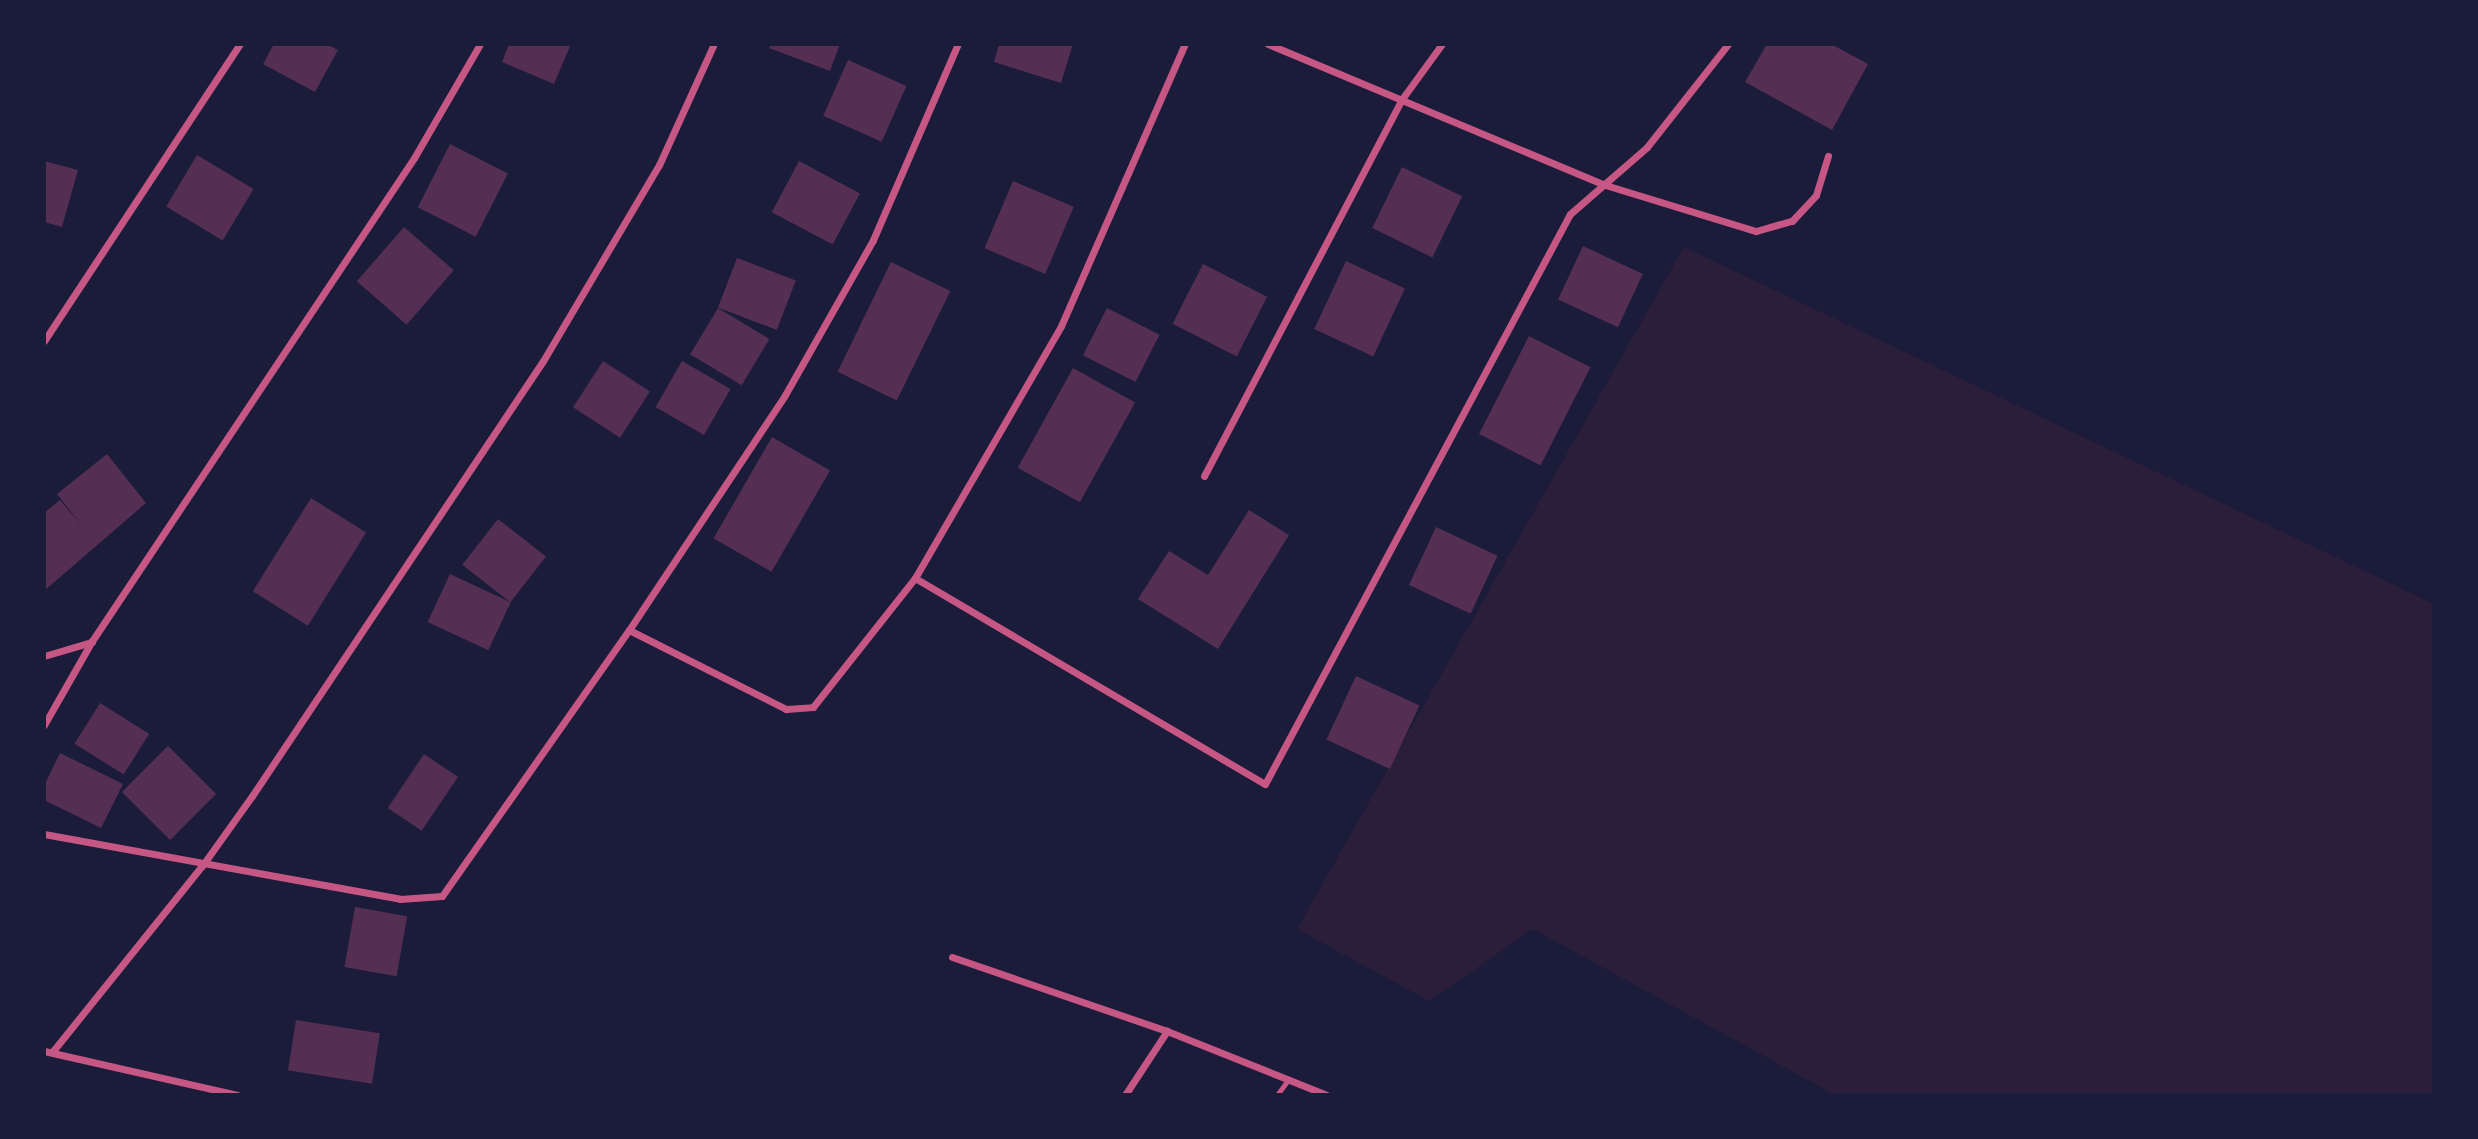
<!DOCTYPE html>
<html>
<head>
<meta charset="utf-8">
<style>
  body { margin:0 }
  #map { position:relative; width:2478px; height:1139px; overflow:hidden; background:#1b1b3a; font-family:Poppins,sans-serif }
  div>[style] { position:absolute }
  .green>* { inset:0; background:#2a1e3b }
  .building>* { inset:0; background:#542f53; transform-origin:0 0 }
  .service>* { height:5px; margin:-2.5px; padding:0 2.5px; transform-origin:2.5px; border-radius:2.5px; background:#c65784 }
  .minor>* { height:7px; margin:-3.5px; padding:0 3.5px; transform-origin:3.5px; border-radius:3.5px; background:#c65784 }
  span { translate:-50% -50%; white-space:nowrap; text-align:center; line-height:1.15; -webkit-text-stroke:5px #1b1b3a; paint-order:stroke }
  .frame { position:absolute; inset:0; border:46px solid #1b1b3a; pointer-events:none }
</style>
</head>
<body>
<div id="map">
  <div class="green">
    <i style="clip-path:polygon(1684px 247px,2434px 604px,2434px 1095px,1835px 1095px,1533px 929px,1429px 1001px,1297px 929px)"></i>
  </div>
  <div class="building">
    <i style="clip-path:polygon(274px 44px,326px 44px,338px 50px,315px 92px,263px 64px)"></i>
    <i style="clip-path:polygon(509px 44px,571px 44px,554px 84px,502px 62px)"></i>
    <i style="clip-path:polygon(771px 44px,840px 44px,830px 71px,769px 48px)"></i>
    <i style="clip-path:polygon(999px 44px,1073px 44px,1061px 83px,994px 62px)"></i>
    <i style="clip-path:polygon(1767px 44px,1831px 44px,1868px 64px,1832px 130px,1745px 82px)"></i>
    <i style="left:848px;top:60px;width:64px;height:61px;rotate:24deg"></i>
    <i style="left:450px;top:144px;width:65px;height:71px;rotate:27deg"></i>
    <i style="left:197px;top:155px;width:66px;height:60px;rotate:31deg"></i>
    <i style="clip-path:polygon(44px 161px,78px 170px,62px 227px,44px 222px)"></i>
    <i style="left:799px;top:161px;width:69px;height:58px;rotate:28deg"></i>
    <i style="left:1402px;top:167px;width:67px;height:68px;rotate:26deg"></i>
    <i style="left:1013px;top:181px;width:66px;height:73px;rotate:23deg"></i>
    <i style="left:404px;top:227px;width:66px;height:72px;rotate:41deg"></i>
    <i style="left:1583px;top:246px;width:66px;height:59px;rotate:25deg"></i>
    <i style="left:737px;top:258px;width:63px;height:53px;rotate:21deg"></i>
    <i style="left:1346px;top:261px;width:65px;height:75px;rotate:25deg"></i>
    <i style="left:891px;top:262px;width:66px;height:122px;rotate:26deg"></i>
    <i style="left:1203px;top:264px;width:72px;height:67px;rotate:27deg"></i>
    <i style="left:718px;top:308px;width:60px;height:54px;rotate:31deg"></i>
    <i style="left:1107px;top:308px;width:59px;height:53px;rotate:27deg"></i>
    <i style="left:1529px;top:336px;width:69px;height:110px;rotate:27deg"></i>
    <i style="left:603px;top:361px;width:56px;height:55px;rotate:33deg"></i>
    <i style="left:682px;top:361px;width:56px;height:53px;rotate:30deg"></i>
    <i style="left:1073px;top:368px;width:71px;height:114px;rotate:29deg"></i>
    <i style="left:772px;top:437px;width:67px;height:117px;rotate:30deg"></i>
    <i style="clip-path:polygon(107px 454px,146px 503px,44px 591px,44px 513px,60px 500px,82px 526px,57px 494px)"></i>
    <i style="left:311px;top:498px;width:65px;height:110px;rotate:32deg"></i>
    <i style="clip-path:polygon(1249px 510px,1289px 535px,1218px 649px,1138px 599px,1169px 551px,1208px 575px)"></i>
    <i style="left:498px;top:519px;width:61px;height:58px;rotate:38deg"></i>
    <i style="left:1436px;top:527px;width:68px;height:64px;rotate:25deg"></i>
    <i style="left:450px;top:574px;width:67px;height:53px;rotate:25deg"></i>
    <i style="left:1356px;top:676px;width:70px;height:70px;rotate:25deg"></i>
    <i style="left:100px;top:703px;width:58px;height:48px;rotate:32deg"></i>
    <i style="left:168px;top:746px;width:68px;height:65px;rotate:45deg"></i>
    <i style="clip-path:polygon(60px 753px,123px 784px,101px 828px,44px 800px,44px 786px)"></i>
    <i style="left:424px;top:754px;width:41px;height:65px;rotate:34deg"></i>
    <i style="left:355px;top:907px;width:53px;height:61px;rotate:10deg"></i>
    <i style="left:296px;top:1020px;width:85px;height:51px;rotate:9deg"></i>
  </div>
  <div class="service">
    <i style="left:1277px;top:1095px;width:19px;rotate:-54deg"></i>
  </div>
  <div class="minor">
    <i style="left:1268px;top:44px;width:362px;rotate:22.7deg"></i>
    <i style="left:1602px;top:184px;width:161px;rotate:17deg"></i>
    <i style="left:1756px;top:231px;width:37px;rotate:-16deg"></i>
    <i style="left:1792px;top:221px;width:35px;rotate:-47deg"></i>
    <i style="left:1816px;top:195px;width:41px;rotate:-72.9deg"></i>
    <i style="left:44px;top:341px;width:356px;rotate:-56.6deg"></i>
    <i style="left:1204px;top:476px;width:426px;rotate:-62.3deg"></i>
    <i style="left:1402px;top:99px;width:68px;rotate:-54deg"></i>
    <i style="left:915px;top:578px;width:406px;rotate:30.5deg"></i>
    <i style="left:1265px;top:784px;width:646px;rotate:-61.85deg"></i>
    <i style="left:1570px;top:214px;width:102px;rotate:-41deg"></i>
    <i style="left:1647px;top:147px;width:131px;rotate:-51.8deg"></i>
    <i style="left:629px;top:630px;width:176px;rotate:26.7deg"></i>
    <i style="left:786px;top:709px;width:27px;rotate:-4deg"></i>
    <i style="left:813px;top:707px;width:164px;rotate:-51.7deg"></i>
    <i style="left:915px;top:578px;width:291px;rotate:-59.9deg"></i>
    <i style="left:1061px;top:326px;width:308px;rotate:-66.3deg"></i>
    <i style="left:44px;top:656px;width:50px;rotate:-16.3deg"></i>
    <i style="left:44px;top:725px;width:97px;rotate:-60.3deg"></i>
    <i style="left:92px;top:641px;width:580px;rotate:-56.31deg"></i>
    <i style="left:414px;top:158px;width:132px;rotate:-59.9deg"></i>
    <i style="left:44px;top:834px;width:362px;rotate:10.3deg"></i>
    <i style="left:400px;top:899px;width:42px;rotate:-4.1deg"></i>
    <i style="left:442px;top:896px;width:325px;rotate:-54.9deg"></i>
    <i style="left:629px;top:630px;width:282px;rotate:-56.4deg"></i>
    <i style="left:785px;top:395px;width:178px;rotate:-60.4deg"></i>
    <i style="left:873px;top:240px;width:214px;rotate:-66.6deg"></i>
    <i style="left:952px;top:957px;width:227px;rotate:19deg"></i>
    <i style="left:1167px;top:1031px;width:172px;rotate:21.8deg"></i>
    <i style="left:44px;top:1051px;width:198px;rotate:12.8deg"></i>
    <i style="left:53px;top:1051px;width:238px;rotate:-51.2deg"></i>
    <i style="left:202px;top:866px;width:86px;rotate:-54.5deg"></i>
    <i style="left:252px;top:796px;width:523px;rotate:-56.22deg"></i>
    <i style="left:543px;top:361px;width:228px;rotate:-59.4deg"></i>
    <i style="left:659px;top:165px;width:133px;rotate:-65.6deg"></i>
    <i style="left:1125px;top:1095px;width:77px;rotate:-56.7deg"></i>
  </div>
  <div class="frame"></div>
</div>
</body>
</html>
